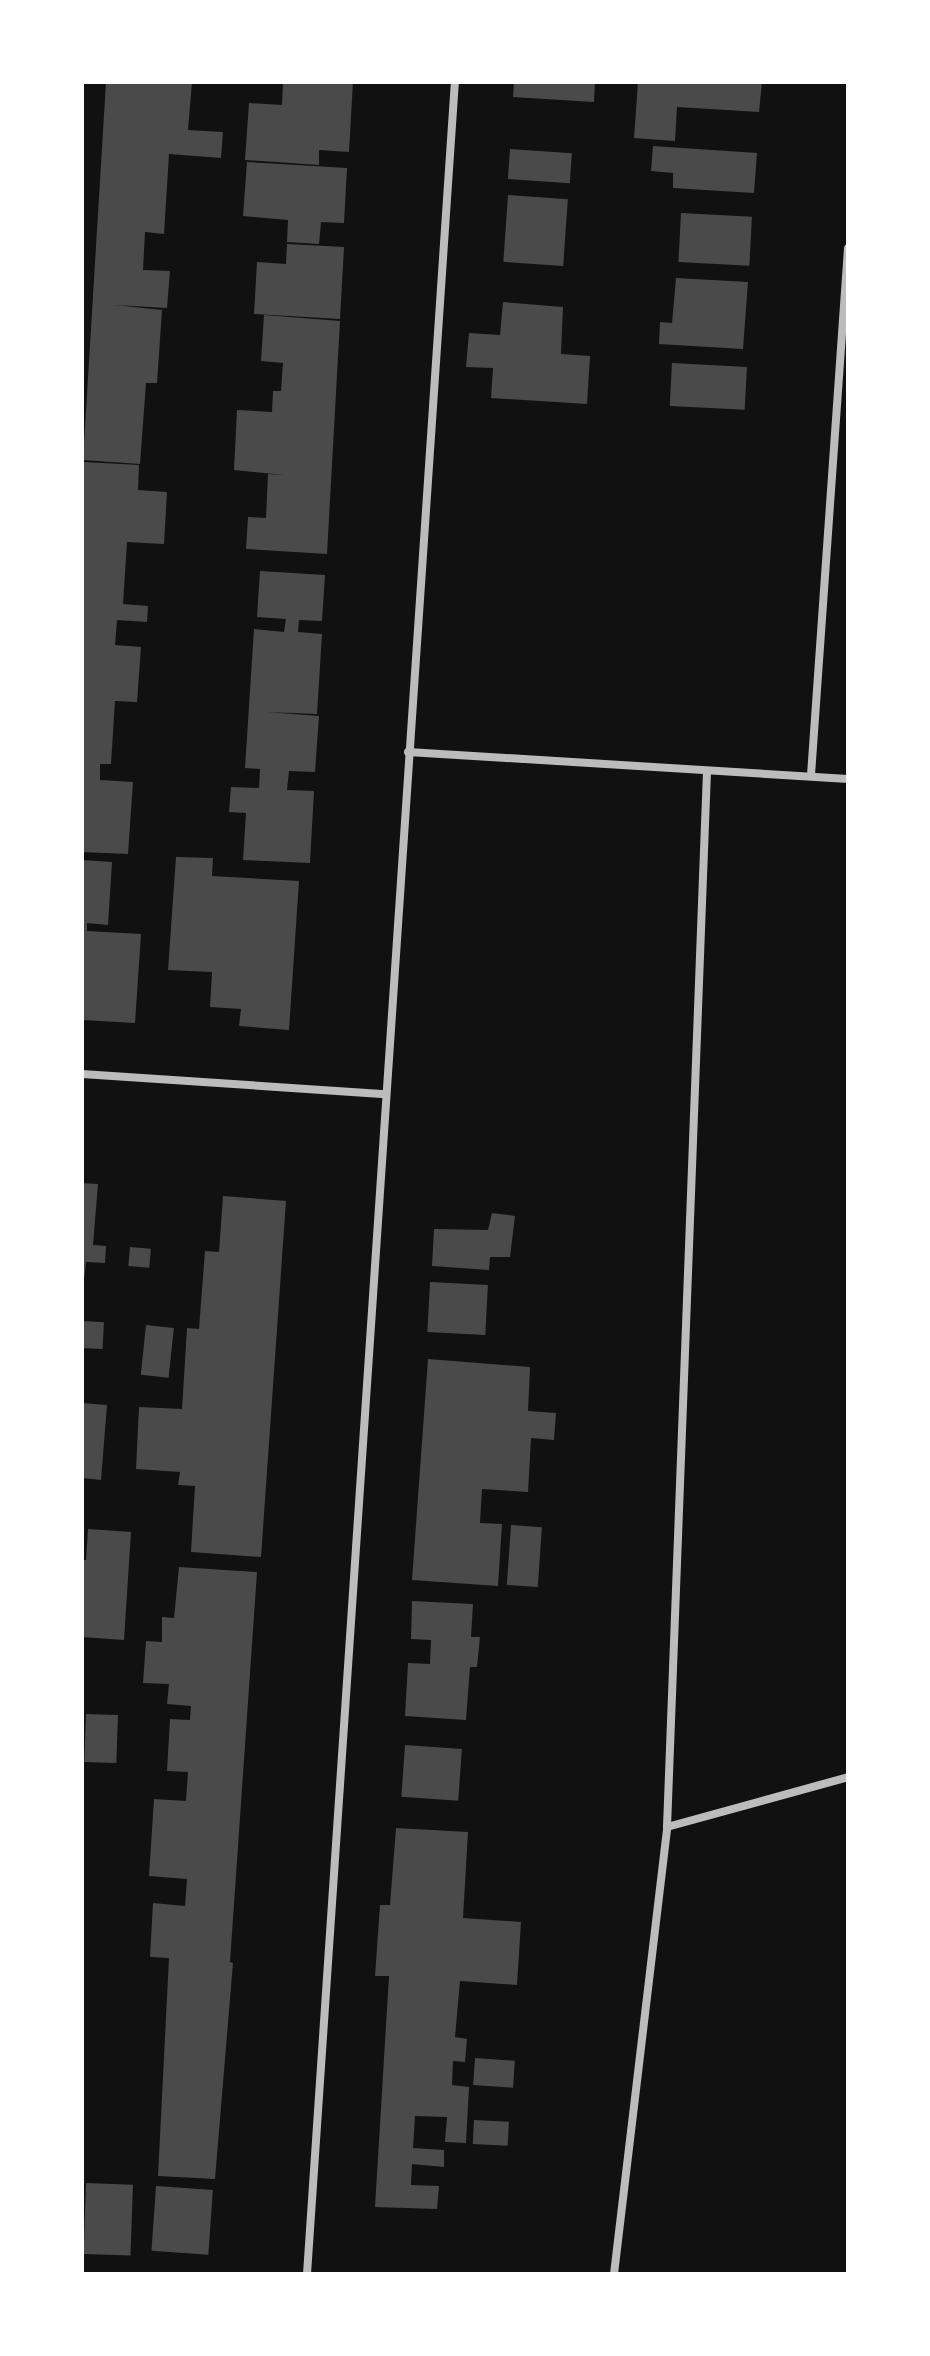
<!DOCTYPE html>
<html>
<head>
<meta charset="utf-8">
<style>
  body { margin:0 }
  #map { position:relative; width:930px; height:2356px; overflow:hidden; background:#111; font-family:"Roboto Condensed",sans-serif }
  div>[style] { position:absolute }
  .building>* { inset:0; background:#4a4a4a; transform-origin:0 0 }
  .minor>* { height:8px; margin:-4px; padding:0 4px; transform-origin:4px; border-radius:4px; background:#bcbcbc }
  span { translate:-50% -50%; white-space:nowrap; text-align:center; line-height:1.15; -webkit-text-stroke:6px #fff; paint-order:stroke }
  .frame { position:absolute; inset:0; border:84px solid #fff; pointer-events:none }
</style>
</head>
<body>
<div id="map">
  <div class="building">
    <i style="clip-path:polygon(106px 82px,192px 82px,188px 130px,223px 132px,221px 158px,169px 154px,164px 234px,145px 232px,143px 270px,170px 271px,167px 308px,115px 305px,162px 310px,157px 383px,146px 383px,140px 464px,83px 460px)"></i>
    <i style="clip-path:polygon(283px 82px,353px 82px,349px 152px,319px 150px,319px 165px,245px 160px,249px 103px,282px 105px)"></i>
    <i style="clip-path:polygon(514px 82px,595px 82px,594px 102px,513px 97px)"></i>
    <i style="clip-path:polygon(638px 82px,762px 82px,759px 112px,677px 107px,675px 141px,634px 138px)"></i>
    <i style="clip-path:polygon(653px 146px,757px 153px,754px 193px,673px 188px,673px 173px,651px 171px)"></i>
    <i style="left:510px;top:149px;width:62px;height:30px;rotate:4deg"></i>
    <i style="clip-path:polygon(247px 162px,347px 168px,344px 223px,321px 222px,319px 244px,287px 242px,288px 220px,243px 216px)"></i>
    <i style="left:508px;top:195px;width:60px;height:67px;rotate:4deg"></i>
    <i style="left:681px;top:213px;width:71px;height:49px;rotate:3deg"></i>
    <i style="clip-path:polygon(287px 244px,344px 247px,340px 319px,254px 314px,257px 262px,286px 264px)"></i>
    <i style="clip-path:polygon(676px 278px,748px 282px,743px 349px,659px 344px,660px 322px,672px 323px)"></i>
    <i style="clip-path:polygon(503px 302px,563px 307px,561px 354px,590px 356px,587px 404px,491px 398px,493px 368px,466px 367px,469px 333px,500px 335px)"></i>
    <i style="clip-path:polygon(264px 315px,340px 321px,327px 554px,246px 549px,248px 517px,266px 518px,268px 474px,285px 475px,234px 470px,237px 410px,272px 412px,273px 391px,281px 391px,283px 363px,261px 361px)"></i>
    <i style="left:672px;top:363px;width:75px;height:43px;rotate:3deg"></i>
    <i style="clip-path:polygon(84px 462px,139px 465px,138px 490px,167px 492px,164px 544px,127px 542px,123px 604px,148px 606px,147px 622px,117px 620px,115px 645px,141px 647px,137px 702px,115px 701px,111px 764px,100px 764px,100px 780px,133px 782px,128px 854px,82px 852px)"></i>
    <i style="clip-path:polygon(260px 571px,325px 575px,322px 621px,299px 620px,298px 632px,322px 634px,317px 714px,267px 712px,319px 716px,315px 772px,289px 771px,287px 790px,314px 791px,310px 863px,243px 860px,246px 813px,229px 812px,231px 787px,259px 788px,260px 769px,245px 768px,254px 629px,284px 632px,286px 619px,257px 617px)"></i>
    <i style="clip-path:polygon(176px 857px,213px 858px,212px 876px,299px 881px,289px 1030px,239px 1026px,241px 1009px,210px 1007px,212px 972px,168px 970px)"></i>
    <i style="clip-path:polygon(82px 860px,112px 862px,108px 925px,87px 923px,87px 931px,141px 934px,135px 1023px,82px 1020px)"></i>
    <i style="clip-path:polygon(82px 1183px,98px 1184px,93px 1245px,106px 1246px,105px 1263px,86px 1262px,84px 1280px)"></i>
    <i style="clip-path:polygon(223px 1196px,286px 1201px,261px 1557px,191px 1552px,195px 1486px,178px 1485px,180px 1472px,136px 1469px,139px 1407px,182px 1409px,187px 1328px,199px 1329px,205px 1251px,219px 1252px)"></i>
    <i style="clip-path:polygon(492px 1213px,515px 1216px,510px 1257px,490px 1257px,489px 1270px,432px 1266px,434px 1229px,488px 1230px)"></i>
    <i style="left:130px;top:1247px;width:21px;height:19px;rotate:5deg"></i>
    <i style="left:430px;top:1282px;width:58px;height:50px;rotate:3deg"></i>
    <i style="left:82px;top:1321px;width:22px;height:27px;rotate:3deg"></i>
    <i style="left:146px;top:1325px;width:28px;height:50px;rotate:6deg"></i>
    <i style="clip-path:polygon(428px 1359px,530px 1367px,528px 1411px,556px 1413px,554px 1440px,531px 1438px,528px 1492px,482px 1489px,480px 1523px,502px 1524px,498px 1586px,412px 1580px)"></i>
    <i style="clip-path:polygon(82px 1403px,107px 1405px,101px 1480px,82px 1478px)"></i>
    <i style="left:511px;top:1525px;width:31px;height:60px;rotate:4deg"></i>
    <i style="clip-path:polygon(88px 1529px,131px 1532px,124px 1640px,82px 1637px,82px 1560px,86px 1560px)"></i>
    <i style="clip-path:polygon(179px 1567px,257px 1572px,230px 1962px,233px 1963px,215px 2179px,158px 2176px,169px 1958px,150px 1957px,153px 1903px,185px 1906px,187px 1879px,149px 1876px,154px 1799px,186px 1801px,188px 1772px,167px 1771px,170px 1719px,190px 1720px,191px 1706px,167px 1704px,169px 1684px,143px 1683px,146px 1641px,162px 1642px,162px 1617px,174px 1618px)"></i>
    <i style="clip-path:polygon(412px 1601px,473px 1604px,471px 1637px,480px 1637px,477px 1667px,470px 1667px,466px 1720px,405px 1716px,408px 1663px,430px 1664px,431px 1640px,411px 1639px)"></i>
    <i style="left:86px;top:1714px;width:32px;height:48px;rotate:2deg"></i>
    <i style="left:405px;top:1745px;width:57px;height:52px;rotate:4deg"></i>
    <i style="clip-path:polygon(396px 1828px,468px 1832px,463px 1918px,521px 1922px,517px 1985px,460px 1981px,455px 2037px,467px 2039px,465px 2062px,453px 2061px,452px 2085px,469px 2087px,466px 2143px,445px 2142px,447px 2117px,415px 2116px,413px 2148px,444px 2150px,444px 2167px,412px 2164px,411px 2185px,439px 2186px,437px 2209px,375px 2207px,389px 1976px,375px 1976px,380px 1905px,390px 1905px)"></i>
    <i style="left:475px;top:2058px;width:40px;height:27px;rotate:4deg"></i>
    <i style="left:474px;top:2120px;width:35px;height:24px;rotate:3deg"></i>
    <i style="left:86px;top:2183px;width:47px;height:71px;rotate:2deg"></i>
    <i style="left:156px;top:2186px;width:57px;height:65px;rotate:4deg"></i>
  </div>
  <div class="minor">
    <i style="left:408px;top:752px;width:441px;rotate:3.5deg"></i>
    <i style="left:811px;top:775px;width:528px;rotate:-85.98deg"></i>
    <i style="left:82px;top:1074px;width:304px;rotate:3.8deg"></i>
    <i style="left:667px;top:1827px;width:188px;rotate:-15.4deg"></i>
    <i style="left:307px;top:2274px;width:2197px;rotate:-86.14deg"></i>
    <i style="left:614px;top:2274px;width:450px;rotate:-83.2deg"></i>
    <i style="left:667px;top:1827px;width:1056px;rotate:-87.83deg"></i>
  </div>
  <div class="frame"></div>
</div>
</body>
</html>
